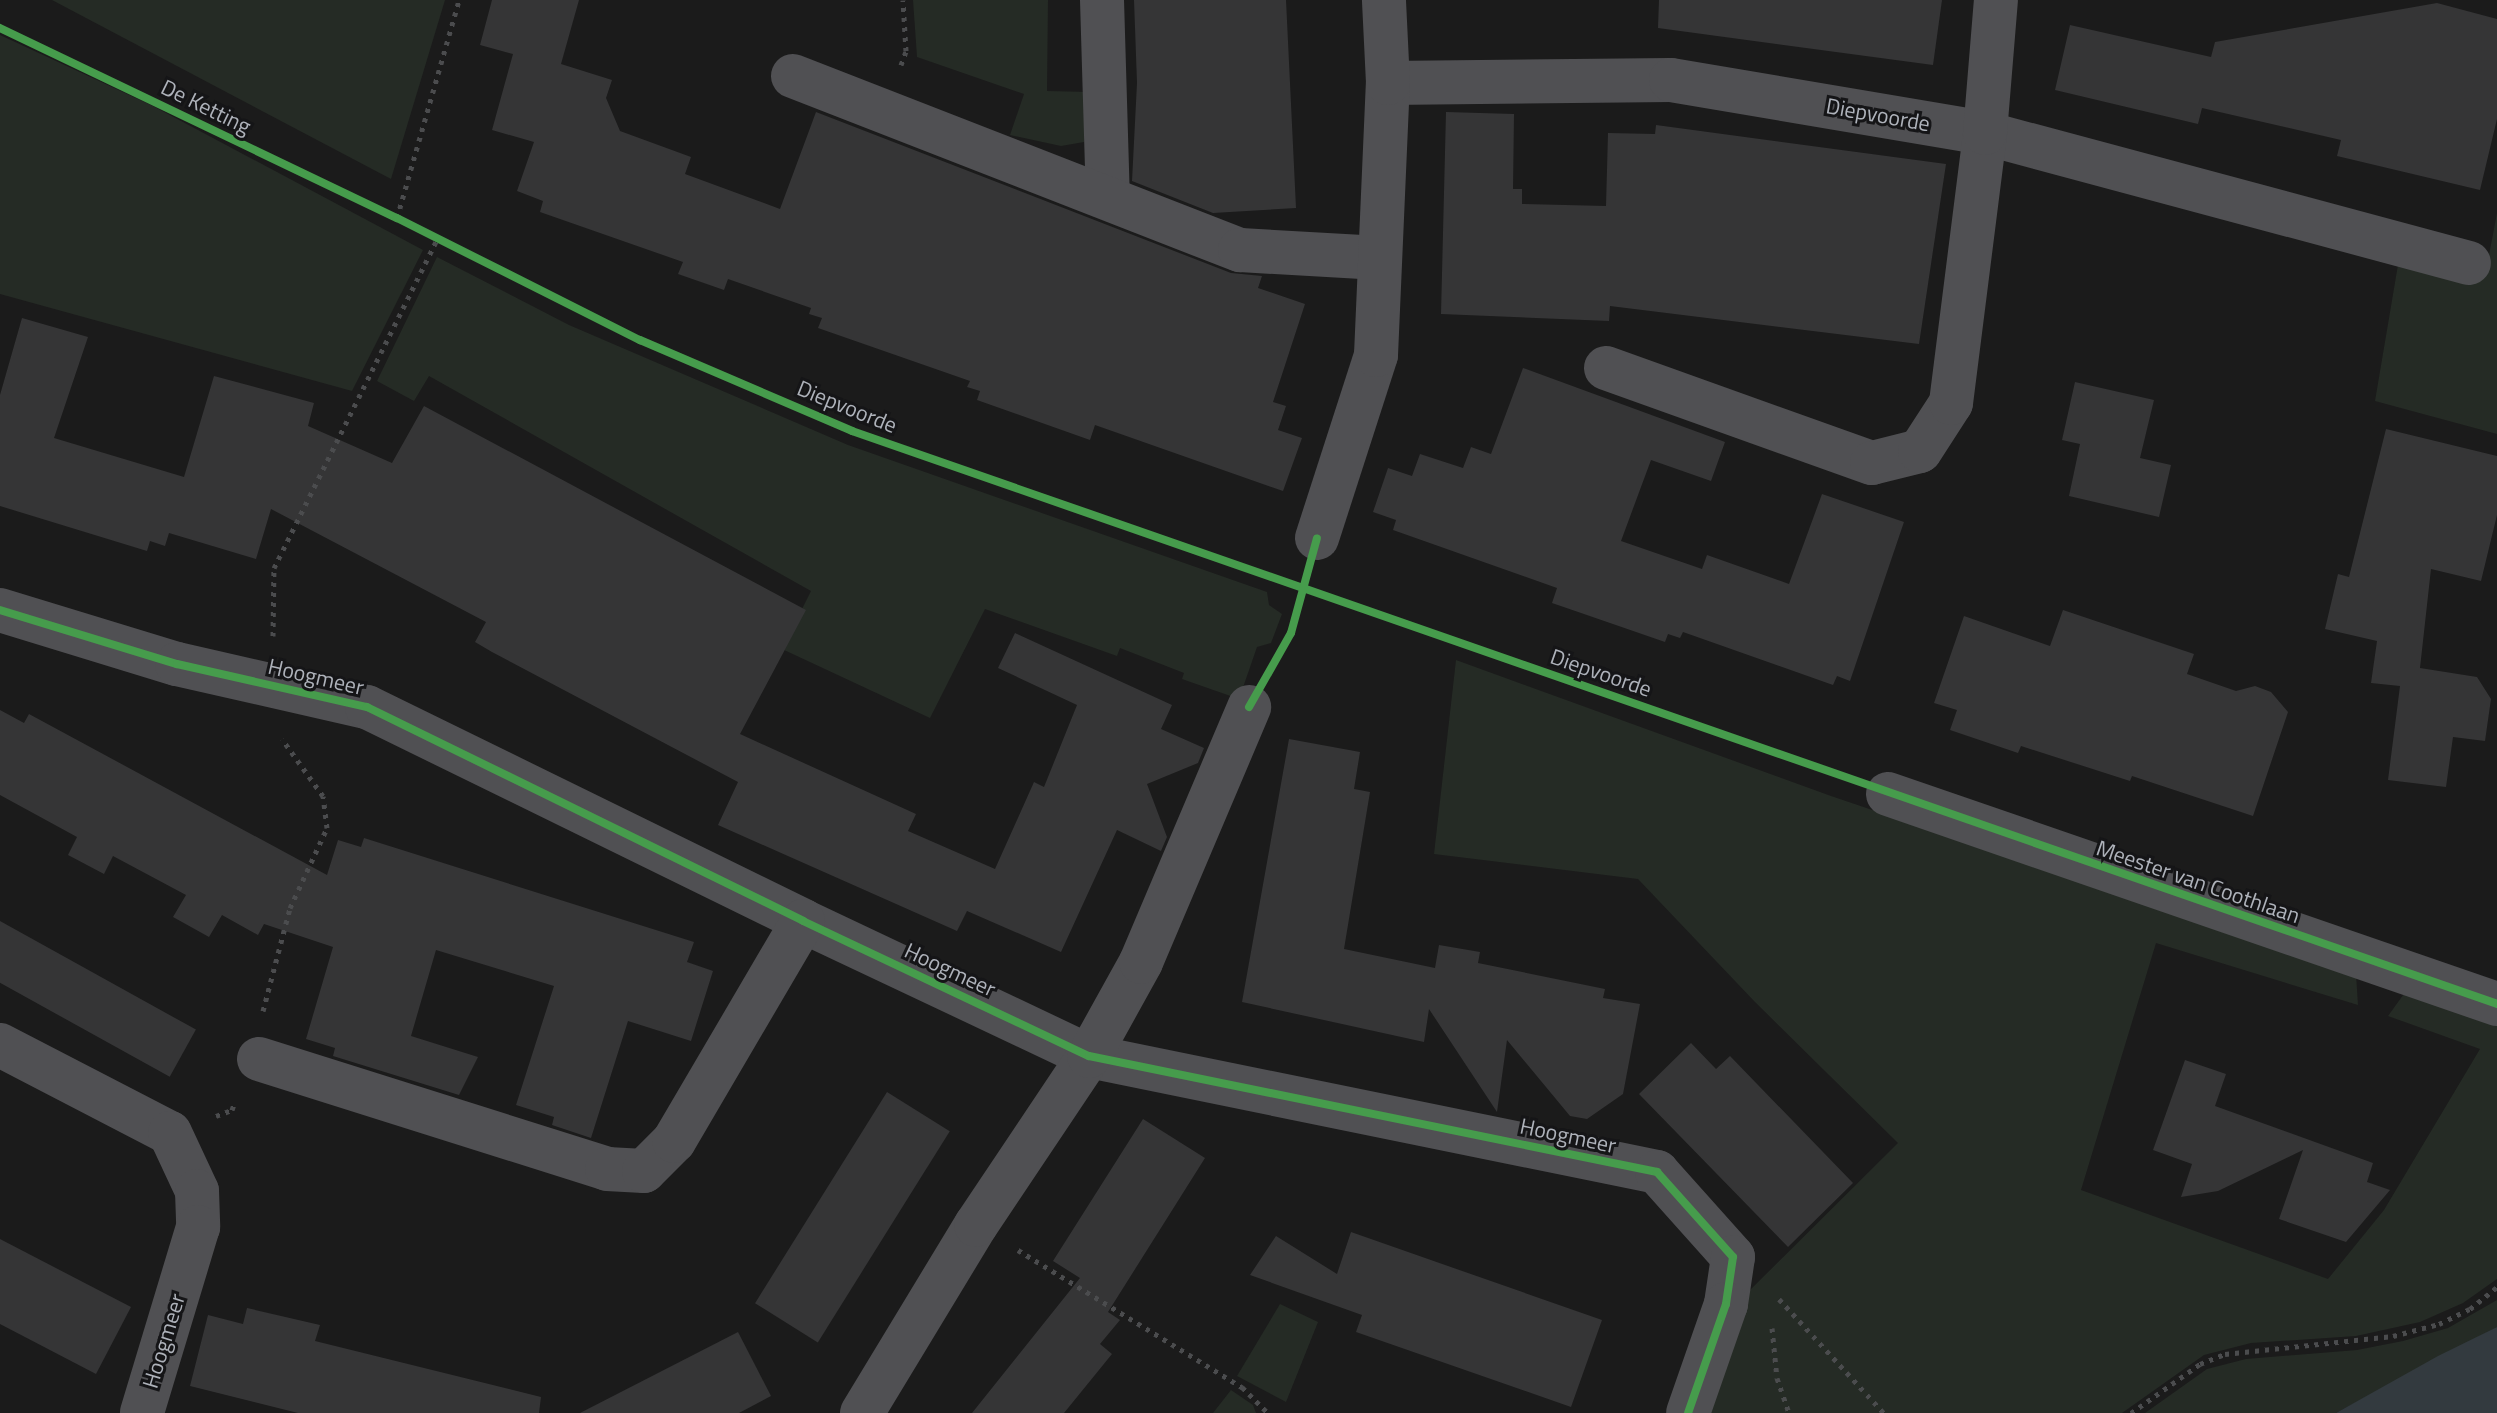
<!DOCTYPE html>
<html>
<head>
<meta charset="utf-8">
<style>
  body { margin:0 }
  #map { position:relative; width:2497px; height:1413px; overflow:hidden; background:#1b1b1b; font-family:"Titillium Web",sans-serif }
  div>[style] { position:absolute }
  .green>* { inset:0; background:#252b25 }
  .water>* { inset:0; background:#333a3f }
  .building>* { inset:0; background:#353536; transform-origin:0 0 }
  .path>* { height:5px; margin-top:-2.5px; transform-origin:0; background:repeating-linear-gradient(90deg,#4b4c4e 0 4px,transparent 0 10px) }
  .street>* { height:44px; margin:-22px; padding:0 22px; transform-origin:22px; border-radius:22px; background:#505053 }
  .cycleway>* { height:8px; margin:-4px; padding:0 4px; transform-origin:4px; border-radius:4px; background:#469c4c }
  span { translate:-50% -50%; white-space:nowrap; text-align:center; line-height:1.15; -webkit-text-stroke:6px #151517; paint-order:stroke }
  .street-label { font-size:22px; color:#aeb2ba }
</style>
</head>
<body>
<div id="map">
  <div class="green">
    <i style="clip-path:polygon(52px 0,445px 0,391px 179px)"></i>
    <i style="clip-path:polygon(913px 0,1048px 0,1047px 91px,1089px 92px,1084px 142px,1061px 146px,1010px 135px,1024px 94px,917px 57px)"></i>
    <i style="clip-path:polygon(0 35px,153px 106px,423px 250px,352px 391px,0 294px)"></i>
    <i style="clip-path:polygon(2497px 213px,2497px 434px,2375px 401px,2400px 253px,2486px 271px)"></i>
    <i style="clip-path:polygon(437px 257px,569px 325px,848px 445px,1267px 592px,1269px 605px,1282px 614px,1271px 643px,1257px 647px,1239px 699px,1182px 679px,1184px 673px,1120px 648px,1117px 656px,985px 609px,930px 718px,782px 649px,811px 591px,429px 376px,414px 401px,377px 381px)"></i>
    <i style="clip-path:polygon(1456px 660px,1831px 796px,2356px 974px,2358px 1005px,2156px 943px,2081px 1190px,2328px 1279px,2384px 1210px,2480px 1049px,2388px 1016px,2406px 991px,2497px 1022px,2497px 1279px,2463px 1303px,2420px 1322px,2356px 1336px,2251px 1343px,2204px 1355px,2122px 1413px,1707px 1413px,1750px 1290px,1898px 1143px,1755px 1002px,1638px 879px,1434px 854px)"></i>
    <i style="clip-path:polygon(2497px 1300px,2497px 1327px,2336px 1413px,2145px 1413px,2207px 1369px,2246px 1359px,2357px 1350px,2403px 1341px,2448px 1328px)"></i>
    <i style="clip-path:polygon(1280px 1304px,1318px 1322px,1286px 1402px,1237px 1376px)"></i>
    <i style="clip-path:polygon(1231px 1390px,1253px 1405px,1256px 1413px,1213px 1413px)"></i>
  </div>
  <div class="water">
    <i style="clip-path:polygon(2497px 1327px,2497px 1413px,2336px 1413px,2438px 1356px)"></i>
  </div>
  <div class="building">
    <i style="clip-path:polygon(492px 0,579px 0,561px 64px,612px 80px,606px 98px,620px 131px,691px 157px,685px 174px,734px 192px,780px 209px,816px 112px,1231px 273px,1262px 276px,1258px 288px,1305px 304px,1273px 402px,1286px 406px,1278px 430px,1302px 438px,1283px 491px,1095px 425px,1090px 440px,977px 400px,980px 391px,967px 387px,970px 381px,818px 328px,822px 318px,809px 314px,811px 308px,728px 279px,724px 290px,678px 274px,683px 262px,540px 212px,543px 201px,517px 191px,534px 142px,492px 130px,513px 54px,480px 45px)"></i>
    <i style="clip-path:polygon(1134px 0,1286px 0,1296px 208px,1213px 213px,1132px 181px,1137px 83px)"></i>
    <i style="clip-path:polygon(1659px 0,1942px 0,1933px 65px,1658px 28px)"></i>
    <i style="clip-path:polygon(2437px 3px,2497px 19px,2497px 119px,2480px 190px,2337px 156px,2341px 140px,2202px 108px,2198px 124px,2055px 90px,2070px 25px,2211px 57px,2215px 42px)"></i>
    <i style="clip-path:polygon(1446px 112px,1514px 114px,1513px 189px,1522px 189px,1522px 204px,1606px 206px,1608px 133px,1655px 134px,1656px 125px,1946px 164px,1919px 344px,1610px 306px,1609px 321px,1441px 314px)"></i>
    <i style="clip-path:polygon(22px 318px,88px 337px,54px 438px,184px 477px,214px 376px,314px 403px,308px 426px,392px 463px,424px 406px,806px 610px,740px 734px,916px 814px,908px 831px,995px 869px,1034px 782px,1044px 787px,1077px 705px,998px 668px,1015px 633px,1172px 705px,1161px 729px,1204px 748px,1198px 763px,1147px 784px,1167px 837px,1161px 851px,1117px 830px,1061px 952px,967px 911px,957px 931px,718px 825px,738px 782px,492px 652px,475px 642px,486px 622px,271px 509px,256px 559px,169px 533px,165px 546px,150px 541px,147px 551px,0 506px,0 395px)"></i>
    <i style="clip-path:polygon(1523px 368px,1725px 442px,1711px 481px,1651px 460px,1621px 541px,1702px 569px,1707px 555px,1789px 584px,1822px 494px,1904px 522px,1850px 681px,1837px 676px,1833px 685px,1683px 632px,1680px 638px,1668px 634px,1665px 642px,1584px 614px,1552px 603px,1557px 588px,1393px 530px,1396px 520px,1373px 512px,1388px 468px,1412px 476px,1420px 454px,1463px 468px,1471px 447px,1491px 454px)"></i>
    <i style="clip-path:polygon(2075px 382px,2154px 400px,2140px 458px,2171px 465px,2159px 517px,2069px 496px,2080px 444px,2062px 440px)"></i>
    <i style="clip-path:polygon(2386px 429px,2497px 456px,2497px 515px,2481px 581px,2431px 569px,2420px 668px,2477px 677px,2491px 699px,2485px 741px,2453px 737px,2446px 787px,2388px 780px,2400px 686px,2371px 683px,2377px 641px,2325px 629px,2338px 574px,2349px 577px)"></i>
    <i style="clip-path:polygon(2063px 610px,2194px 654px,2187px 674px,2236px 691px,2255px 686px,2271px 692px,2288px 712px,2253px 816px,2132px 776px,2130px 781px,2021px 746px,2018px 753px,1950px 730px,1957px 710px,1934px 703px,1964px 616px,2050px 646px)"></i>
    <i style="clip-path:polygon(0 710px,24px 723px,29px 714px,327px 875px,338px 840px,361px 847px,364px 838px,694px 942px,687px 962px,713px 971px,691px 1041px,628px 1021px,591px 1138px,552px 1125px,554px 1117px,516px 1105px,554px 986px,436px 950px,411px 1036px,478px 1057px,459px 1095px,333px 1056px,335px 1048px,306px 1039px,333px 947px,264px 924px,258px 935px,222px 915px,209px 937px,173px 917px,186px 895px,113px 856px,104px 874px,68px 855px,77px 837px,0 795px)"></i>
    <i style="clip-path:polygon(1289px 739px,1360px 752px,1354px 789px,1370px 792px,1344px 949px,1435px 968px,1439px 945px,1480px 952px,1478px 963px,1605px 989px,1603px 998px,1640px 1004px,1623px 1094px,1587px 1119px,1570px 1116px,1507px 1040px,1497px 1112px,1429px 1009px,1424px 1042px,1242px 1002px)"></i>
    <i style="left:0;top:921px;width:224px;height:54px;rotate:29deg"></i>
    <i style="clip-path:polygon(1691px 1043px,1716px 1069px,1730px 1056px,1853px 1183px,1788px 1247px,1639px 1094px)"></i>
    <i style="clip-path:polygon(2185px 1060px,2226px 1074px,2215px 1106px,2373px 1163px,2367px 1182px,2390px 1190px,2346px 1242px,2279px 1219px,2303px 1150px,2218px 1191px,2181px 1197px,2192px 1164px,2153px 1150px)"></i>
    <i style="left:887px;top:1092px;width:74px;height:249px;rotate:32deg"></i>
    <i style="clip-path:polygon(1143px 1119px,1205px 1158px,1108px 1312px,1120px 1320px,1100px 1344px,1112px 1354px,1064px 1413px,972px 1413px,1080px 1278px,1053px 1261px)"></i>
    <i style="clip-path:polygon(1351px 1232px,1602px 1320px,1571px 1407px,1356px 1332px,1362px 1315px,1250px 1275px,1276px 1236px,1337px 1274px)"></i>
    <i style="clip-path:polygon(0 1239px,131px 1307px,96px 1374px,0 1324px)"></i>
    <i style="clip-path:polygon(247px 1308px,320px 1325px,315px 1341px,541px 1397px,539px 1413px,298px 1413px,190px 1386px,208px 1315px,243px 1324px)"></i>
    <i style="clip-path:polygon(738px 1332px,771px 1396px,739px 1413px,580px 1413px)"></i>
  </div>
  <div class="path">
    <i style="left:901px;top:65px;width:15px;rotate:-70deg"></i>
    <i style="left:906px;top:51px;width:51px;rotate:-93.4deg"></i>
    <i style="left:397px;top:218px;width:227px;rotate:-74.1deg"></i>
    <i style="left:273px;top:636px;width:68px;rotate:-89.2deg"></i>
    <i style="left:274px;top:568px;width:369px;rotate:-63.6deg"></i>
    <i style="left:263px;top:1011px;width:106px;rotate:-75.3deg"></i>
    <i style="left:290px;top:908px;width:88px;rotate:-65.2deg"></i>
    <i style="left:327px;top:828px;width:32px;rotate:-97deg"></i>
    <i style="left:323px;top:796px;width:70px;rotate:-125.7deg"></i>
    <i style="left:216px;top:1116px;width:17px;rotate:-21deg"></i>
    <i style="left:232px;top:1110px;width:9px;rotate:-72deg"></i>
    <i style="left:1018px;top:1250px;width:263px;rotate:31.5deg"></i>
    <i style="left:1242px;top:1387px;width:37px;rotate:45deg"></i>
    <i style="left:1779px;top:1299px;width:155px;rotate:47.4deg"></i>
    <i style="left:1772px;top:1328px;width:50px;rotate:84.3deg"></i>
    <i style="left:1777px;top:1378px;width:37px;rotate:71deg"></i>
    <i style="left:2131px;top:1413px;width:85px;rotate:-35.4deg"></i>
    <i style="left:2200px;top:1364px;width:27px;rotate:-22deg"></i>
    <i style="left:2225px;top:1354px;width:169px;rotate:-6.1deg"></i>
    <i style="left:2393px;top:1336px;width:48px;rotate:-14.6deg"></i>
    <i style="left:2439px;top:1324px;width:34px;rotate:-26deg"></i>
    <i style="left:2470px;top:1309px;width:35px;rotate:-39deg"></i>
  </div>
  <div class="street">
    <i style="left:1102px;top:0;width:198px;rotate:88.3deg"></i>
    <i style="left:793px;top:76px;width:480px;rotate:21.3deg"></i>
    <i style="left:1240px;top:250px;width:140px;rotate:3.3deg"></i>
    <i style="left:1388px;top:83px;width:283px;rotate:-0.6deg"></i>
    <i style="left:1671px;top:80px;width:318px;rotate:9.6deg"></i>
    <i style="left:1985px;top:133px;width:501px;rotate:15.03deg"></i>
    <i style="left:1606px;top:368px;width:282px;rotate:19.7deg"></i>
    <i style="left:1872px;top:463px;width:49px;rotate:-14deg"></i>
    <i style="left:1920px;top:451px;width:57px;rotate:-57.1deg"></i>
    <i style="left:1951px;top:403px;width:272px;rotate:-82.8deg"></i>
    <i style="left:1985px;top:133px;width:133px;rotate:-85.3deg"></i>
    <i style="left:1317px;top:538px;width:192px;rotate:-72.1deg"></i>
    <i style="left:1376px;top:355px;width:272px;rotate:-87.5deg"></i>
    <i style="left:1388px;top:83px;width:83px;rotate:-92.8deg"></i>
    <i style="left:0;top:610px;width:185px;rotate:17deg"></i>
    <i style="left:177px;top:664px;width:195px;rotate:12.8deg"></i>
    <i style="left:367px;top:707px;width:486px;rotate:26.1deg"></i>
    <i style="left:803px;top:921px;width:316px;rotate:25.3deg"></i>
    <i style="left:1089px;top:1056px;width:580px;rotate:11.54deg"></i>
    <i style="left:1657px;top:1172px;width:114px;rotate:48.2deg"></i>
    <i style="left:1733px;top:1257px;width:48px;rotate:98.5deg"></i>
    <i style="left:1726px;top:1304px;width:115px;rotate:109.2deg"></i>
    <i style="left:1888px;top:794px;width:644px;rotate:19.03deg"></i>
    <i style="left:0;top:1045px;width:191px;rotate:27.4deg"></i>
    <i style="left:170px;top:1133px;width:64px;rotate:65deg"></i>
    <i style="left:197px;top:1191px;width:36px;rotate:88deg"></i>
    <i style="left:198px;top:1227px;width:194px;rotate:106.8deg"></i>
    <i style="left:259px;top:1059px;width:365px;rotate:17.5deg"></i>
    <i style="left:607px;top:1169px;width:37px;rotate:3deg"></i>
    <i style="left:644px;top:1171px;width:42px;rotate:-45deg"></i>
    <i style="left:674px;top:1141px;width:255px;rotate:-59.6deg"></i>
    <i style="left:862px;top:1413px;width:220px;rotate:-58.8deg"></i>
    <i style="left:976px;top:1225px;width:203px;rotate:-56.2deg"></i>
    <i style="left:1089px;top:1056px;width:107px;rotate:-61deg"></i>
    <i style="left:1141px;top:962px;width:277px;rotate:-67deg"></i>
  </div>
  <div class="cycleway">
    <i style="left:0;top:28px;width:440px;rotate:25.6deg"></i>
    <i style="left:397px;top:218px;width:272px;rotate:26.7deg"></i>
    <i style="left:640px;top:340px;width:231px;rotate:23.2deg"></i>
    <i style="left:852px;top:431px;width:1742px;rotate:19.2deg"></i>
    <i style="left:0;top:610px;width:185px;rotate:17deg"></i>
    <i style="left:177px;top:664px;width:195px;rotate:12.8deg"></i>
    <i style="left:367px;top:707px;width:486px;rotate:26.1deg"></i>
    <i style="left:803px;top:921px;width:316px;rotate:25.3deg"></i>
    <i style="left:1089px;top:1056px;width:580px;rotate:11.54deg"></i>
    <i style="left:1657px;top:1172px;width:114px;rotate:48.2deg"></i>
    <i style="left:1733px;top:1257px;width:48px;rotate:98.5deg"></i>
    <i style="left:1726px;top:1304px;width:115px;rotate:109.2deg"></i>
    <i style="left:1249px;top:707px;width:85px;rotate:-60.4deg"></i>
    <i style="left:1291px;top:633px;width:98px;rotate:-74.7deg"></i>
  </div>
  <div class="street-label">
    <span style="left:206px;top:107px;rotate:26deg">De Ketting</span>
    <span style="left:1878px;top:115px;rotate:10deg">Diepvoorde</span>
    <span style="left:847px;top:407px;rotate:22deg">Diepvoorde</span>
    <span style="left:1601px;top:673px;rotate:19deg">Diepvoorde</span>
    <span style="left:316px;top:677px;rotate:13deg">Hoogmeer</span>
    <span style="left:2198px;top:882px;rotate:19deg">Meester van Coothlaan</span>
    <span style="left:950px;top:970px;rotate:25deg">Hoogmeer</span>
    <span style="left:1568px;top:1136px;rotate:12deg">Hoogmeer</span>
    <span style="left:164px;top:1341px;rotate:-73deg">Hoogmeer</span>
  </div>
</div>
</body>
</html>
